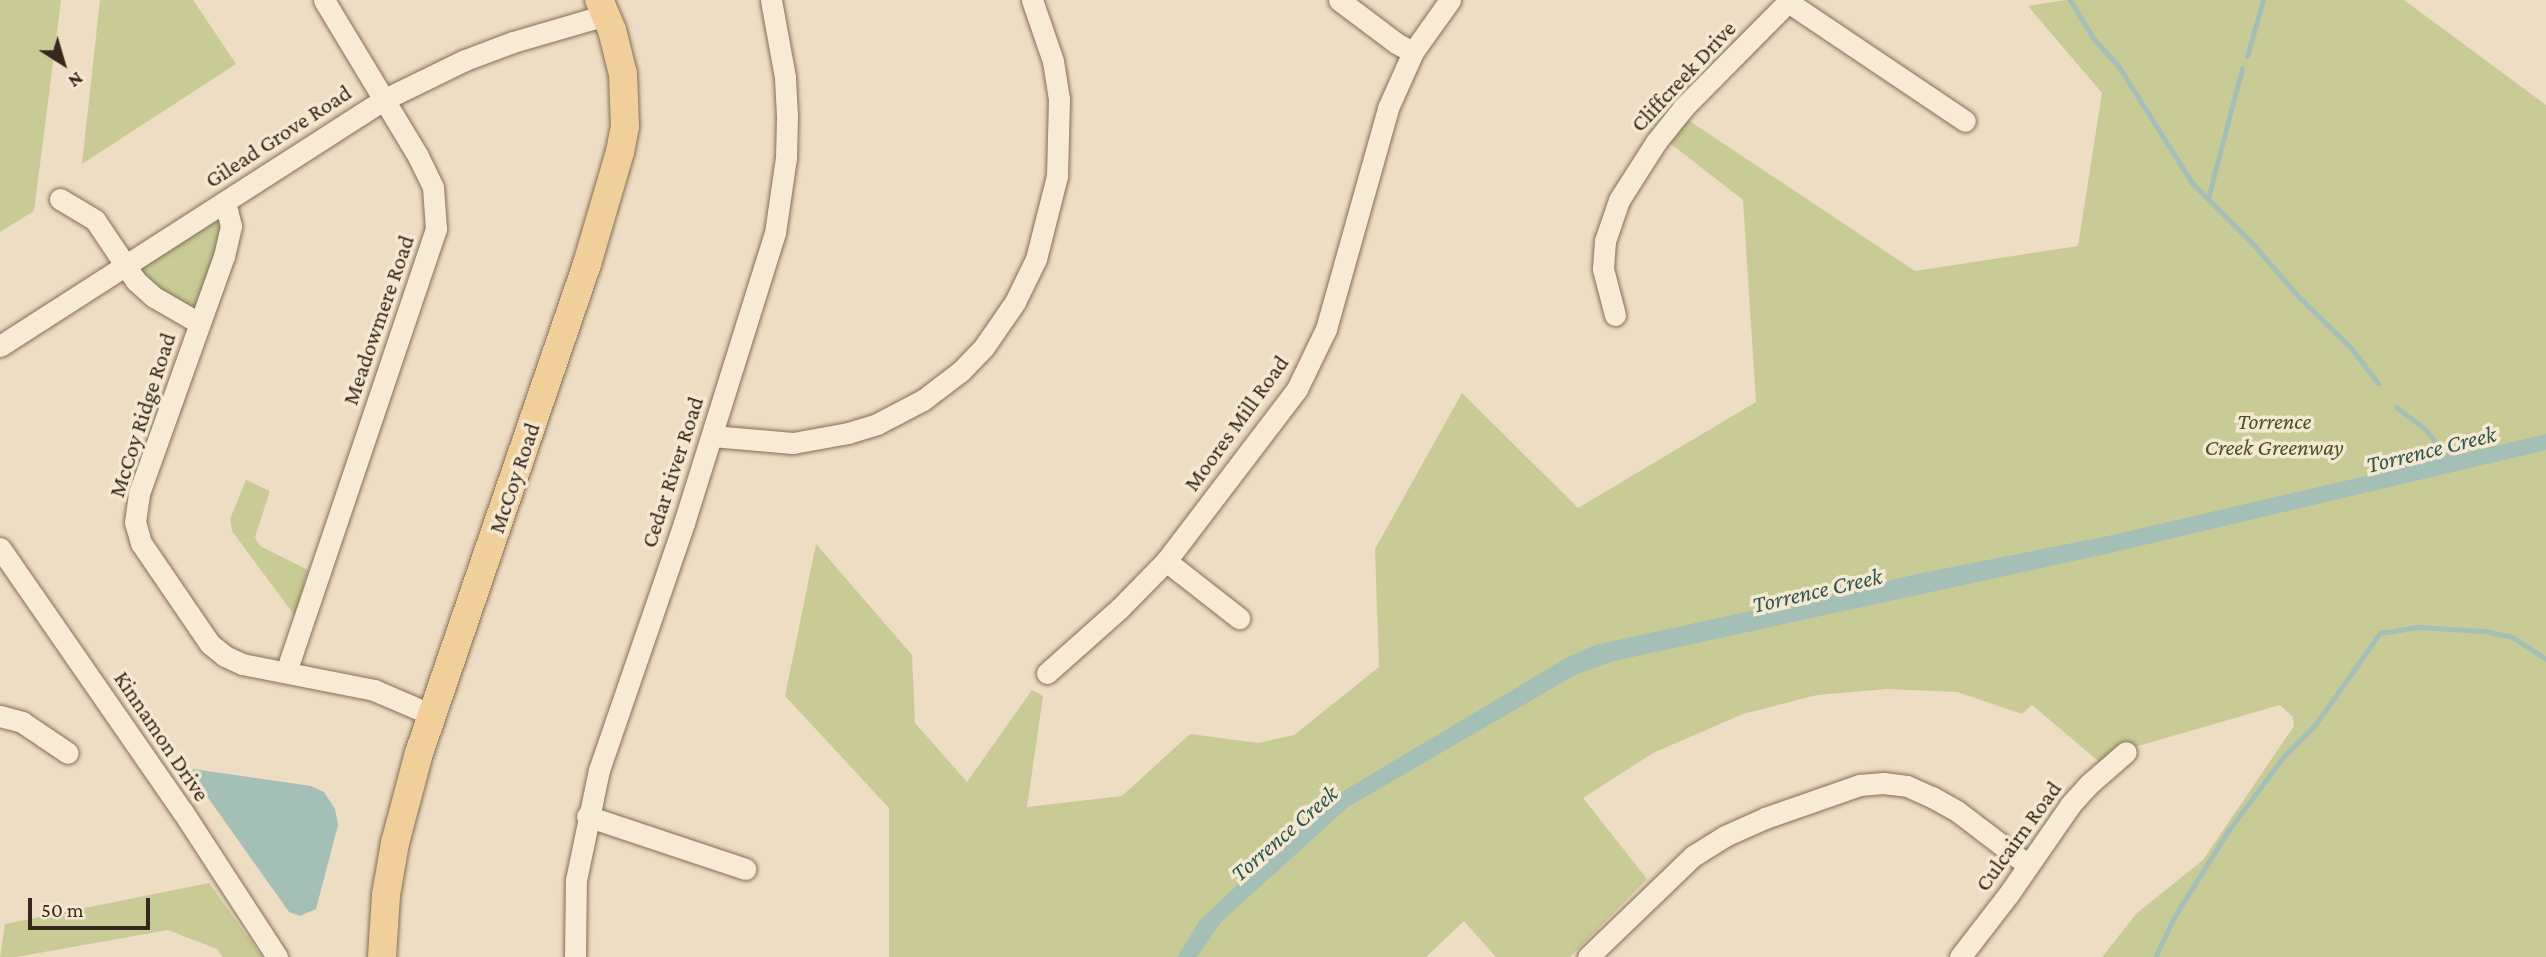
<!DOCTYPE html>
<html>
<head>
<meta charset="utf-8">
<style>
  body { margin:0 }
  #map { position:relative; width:2546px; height:957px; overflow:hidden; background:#edddc2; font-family:"Crimson Pro",serif }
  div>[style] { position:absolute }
  .green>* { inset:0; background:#c8cb96 }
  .water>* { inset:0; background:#a4bfb5 }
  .stream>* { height:5px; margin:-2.5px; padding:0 2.5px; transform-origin:2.5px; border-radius:2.5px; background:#a4bfb5 }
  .roads { filter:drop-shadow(0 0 2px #866e59) drop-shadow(0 0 2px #866e59) }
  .minor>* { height:21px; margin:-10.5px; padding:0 10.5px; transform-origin:10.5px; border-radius:10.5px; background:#f8ebd5 }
  .major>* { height:28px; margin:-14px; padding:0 14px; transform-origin:14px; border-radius:14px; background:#f0cf9a }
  span { translate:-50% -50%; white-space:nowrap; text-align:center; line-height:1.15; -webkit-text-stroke:7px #f4e8d1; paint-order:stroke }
  .street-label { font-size:23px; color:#36281d }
  .park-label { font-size:23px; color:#4a5224; font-style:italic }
  .water-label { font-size:24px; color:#2d5650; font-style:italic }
  .north { position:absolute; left:28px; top:28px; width:70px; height:70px; -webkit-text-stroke:5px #f4e8d1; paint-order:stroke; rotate:143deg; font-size:19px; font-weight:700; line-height:28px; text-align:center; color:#36281d }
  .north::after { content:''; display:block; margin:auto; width:24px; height:32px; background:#36281d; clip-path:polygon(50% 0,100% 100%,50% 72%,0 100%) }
  .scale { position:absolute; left:28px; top:898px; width:122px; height:32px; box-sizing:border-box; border:4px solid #36281d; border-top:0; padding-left:9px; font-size:21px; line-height:24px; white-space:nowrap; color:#36281d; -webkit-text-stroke:5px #f4e8d1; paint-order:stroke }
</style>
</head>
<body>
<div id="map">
  <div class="green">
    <i style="clip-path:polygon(0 0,61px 0,34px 211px,0 232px)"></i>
    <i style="clip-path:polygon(100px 0,193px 0,236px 64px,82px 164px)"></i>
    <i style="clip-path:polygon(2066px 0,2404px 0,2546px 105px,2546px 957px,2102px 957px,2137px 913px,2203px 860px,2294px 726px,2293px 717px,2280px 705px,2117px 752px,2103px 765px,2032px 705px,2022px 714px,1957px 692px,1887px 689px,1817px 695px,1743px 714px,1653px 753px,1583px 798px,1647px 879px,1570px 957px,1496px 957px,1464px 921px,1426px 957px,889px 957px,889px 808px,785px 696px,816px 544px,912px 655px,915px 723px,967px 782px,1032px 690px,1043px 696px,1027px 807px,1122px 796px,1190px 734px,1258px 743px,1294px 735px,1379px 667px,1375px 549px,1462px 393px,1578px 508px,1756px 402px,1743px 200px,1666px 140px,1685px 118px,1915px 271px,2078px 246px,2102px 93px,2028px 6px)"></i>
    <i style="clip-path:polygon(225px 202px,231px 226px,199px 323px,125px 266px)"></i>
    <i style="clip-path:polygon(246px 480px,270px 491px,255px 537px,260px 546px,308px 570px,295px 616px,232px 531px,230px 519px)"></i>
    <i style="clip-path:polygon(209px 883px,262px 957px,223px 957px,217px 949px,168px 930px,16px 957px,0 957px,5px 924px)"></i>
  </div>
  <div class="water">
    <i style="clip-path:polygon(2546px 434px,2546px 450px,2106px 554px,1614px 661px,1575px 675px,1348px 807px,1221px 922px,1197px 957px,1177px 957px,1200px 920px,1295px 831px,1340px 793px,1566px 658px,1595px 645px,1932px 571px,2108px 536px)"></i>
    <i style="clip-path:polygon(193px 769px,311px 786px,324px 792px,335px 809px,338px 825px,316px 909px,300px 916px,289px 912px,192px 775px)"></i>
  </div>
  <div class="stream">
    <i style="left:2070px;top:0;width:44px;rotate:58.8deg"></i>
    <i style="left:2093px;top:38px;width:39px;rotate:48deg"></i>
    <i style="left:2119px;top:67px;width:137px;rotate:57.8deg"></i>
    <i style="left:2192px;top:183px;width:86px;rotate:45deg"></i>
    <i style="left:2253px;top:244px;width:69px;rotate:49.1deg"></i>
    <i style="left:2298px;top:296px;width:76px;rotate:44.5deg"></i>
    <i style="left:2352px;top:349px;width:43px;rotate:52.6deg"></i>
    <i style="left:2247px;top:56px;width:58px;rotate:-74.1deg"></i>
    <i style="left:2208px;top:198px;width:134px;rotate:-75.3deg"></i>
    <i style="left:2396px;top:407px;width:35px;rotate:37deg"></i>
    <i style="left:2424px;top:428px;width:43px;rotate:50.7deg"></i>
    <i style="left:2155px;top:957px;width:44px;rotate:-64.6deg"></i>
    <i style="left:2174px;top:917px;width:102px;rotate:-57.9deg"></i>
    <i style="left:2228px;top:831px;width:94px;rotate:-53.3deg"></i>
    <i style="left:2284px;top:756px;width:44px;rotate:-45deg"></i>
    <i style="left:2315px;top:725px;width:113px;rotate:-54.8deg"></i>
    <i style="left:2380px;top:633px;width:37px;rotate:-9deg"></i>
    <i style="left:2417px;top:627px;width:67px;rotate:3.4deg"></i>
    <i style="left:2484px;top:631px;width:29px;rotate:12deg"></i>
    <i style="left:2512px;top:637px;width:40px;rotate:32.9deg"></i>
  </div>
  <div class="roads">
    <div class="minor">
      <i style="left:1339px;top:0;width:71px;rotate:37deg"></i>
      <i style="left:1396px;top:43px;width:19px;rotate:28deg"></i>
      <i style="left:1788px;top:2px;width:213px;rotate:33.9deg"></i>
      <i style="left:60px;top:199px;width:41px;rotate:31deg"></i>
      <i style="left:95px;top:220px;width:73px;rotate:56.1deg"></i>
      <i style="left:136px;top:281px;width:24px;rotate:42deg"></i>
      <i style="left:154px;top:297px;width:52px;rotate:30deg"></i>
      <i style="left:225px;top:202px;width:25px;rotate:76deg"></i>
      <i style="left:231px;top:226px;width:31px;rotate:103deg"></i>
      <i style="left:224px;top:256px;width:253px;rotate:109.7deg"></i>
      <i style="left:139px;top:494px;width:28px;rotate:98deg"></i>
      <i style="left:135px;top:522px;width:22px;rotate:74deg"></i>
      <i style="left:141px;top:543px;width:122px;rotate:55.7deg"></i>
      <i style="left:210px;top:644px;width:19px;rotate:39deg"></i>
      <i style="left:225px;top:656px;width:19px;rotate:25deg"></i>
      <i style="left:242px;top:664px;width:135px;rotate:11.1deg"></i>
      <i style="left:374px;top:690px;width:63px;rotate:23.3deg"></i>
      <i style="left:1615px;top:315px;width:48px;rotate:-104.6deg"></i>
      <i style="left:1603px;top:269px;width:28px;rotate:-86deg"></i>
      <i style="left:1605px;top:241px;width:43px;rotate:-71.1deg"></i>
      <i style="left:1619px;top:200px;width:69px;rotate:-57.5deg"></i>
      <i style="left:1656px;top:142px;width:45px;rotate:-51.3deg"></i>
      <i style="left:1684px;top:107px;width:151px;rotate:-45.3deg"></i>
      <i style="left:0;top:346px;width:457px;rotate:-32.7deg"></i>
      <i style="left:385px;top:99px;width:89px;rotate:-26deg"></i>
      <i style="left:465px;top:60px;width:51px;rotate:-20.6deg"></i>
      <i style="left:513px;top:42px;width:97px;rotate:-16.2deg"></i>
      <i style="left:712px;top:436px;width:81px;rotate:4.9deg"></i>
      <i style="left:793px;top:443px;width:56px;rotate:-10.3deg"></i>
      <i style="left:848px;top:433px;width:30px;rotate:-17deg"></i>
      <i style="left:877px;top:424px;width:52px;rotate:-27.6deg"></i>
      <i style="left:923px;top:400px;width:48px;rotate:-37.3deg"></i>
      <i style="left:961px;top:371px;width:33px;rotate:-46deg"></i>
      <i style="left:984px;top:347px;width:55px;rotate:-55.4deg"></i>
      <i style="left:1015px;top:302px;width:48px;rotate:-64deg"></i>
      <i style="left:1036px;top:259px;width:86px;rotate:-75.8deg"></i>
      <i style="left:1057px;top:176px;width:77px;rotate:-88.5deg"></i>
      <i style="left:1059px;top:99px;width:38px;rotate:-99deg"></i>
      <i style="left:1053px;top:61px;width:65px;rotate:-109deg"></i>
      <i style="left:0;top:548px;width:321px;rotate:55.3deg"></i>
      <i style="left:183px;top:812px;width:173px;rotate:57deg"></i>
      <i style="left:1166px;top:561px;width:93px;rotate:38deg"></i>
      <i style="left:286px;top:672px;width:468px;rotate:-71.3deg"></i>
      <i style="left:436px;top:229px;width:42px;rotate:-94.1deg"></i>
      <i style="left:433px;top:187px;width:34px;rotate:-116deg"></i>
      <i style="left:418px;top:156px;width:182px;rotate:-121.1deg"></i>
      <i style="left:1047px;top:673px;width:98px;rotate:-41.7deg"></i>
      <i style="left:1120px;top:608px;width:66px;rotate:-45.6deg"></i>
      <i style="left:1166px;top:561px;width:216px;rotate:-52.7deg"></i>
      <i style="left:1297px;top:389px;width:67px;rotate:-64.2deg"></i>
      <i style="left:1326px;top:329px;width:230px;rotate:-74.3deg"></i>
      <i style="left:1388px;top:108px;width:61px;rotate:-65.9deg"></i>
      <i style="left:1413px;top:52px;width:64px;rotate:-54.6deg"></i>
      <i style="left:0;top:716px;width:23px;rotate:15deg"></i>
      <i style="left:22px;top:722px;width:55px;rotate:34deg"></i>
      <i style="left:587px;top:816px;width:167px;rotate:18.5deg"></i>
      <i style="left:575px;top:957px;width:77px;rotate:-89.3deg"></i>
      <i style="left:576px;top:880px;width:112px;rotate:-78.2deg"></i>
      <i style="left:599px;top:770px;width:261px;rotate:-71deg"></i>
      <i style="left:684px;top:523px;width:304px;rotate:-72.6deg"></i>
      <i style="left:775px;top:233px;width:76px;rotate:-81.7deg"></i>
      <i style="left:786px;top:158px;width:42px;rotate:-88.6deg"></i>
      <i style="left:787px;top:116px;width:39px;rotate:-93deg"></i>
      <i style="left:785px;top:77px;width:78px;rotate:-100.3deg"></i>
      <i style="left:1588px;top:957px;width:146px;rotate:-43.9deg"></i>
      <i style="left:1693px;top:856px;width:38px;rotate:-32deg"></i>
      <i style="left:1725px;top:836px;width:44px;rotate:-24.2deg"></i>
      <i style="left:1765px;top:818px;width:101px;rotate:-19.2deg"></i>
      <i style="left:1860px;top:785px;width:23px;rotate:-5deg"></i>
      <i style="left:1883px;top:783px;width:24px;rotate:7deg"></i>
      <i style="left:1907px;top:786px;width:27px;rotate:24deg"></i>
      <i style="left:1932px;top:797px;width:29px;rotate:29deg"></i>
      <i style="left:1957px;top:811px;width:89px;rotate:37.3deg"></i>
      <i style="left:1960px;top:957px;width:78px;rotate:-52.3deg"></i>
      <i style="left:2008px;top:895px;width:111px;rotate:-55.3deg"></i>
      <i style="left:2071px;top:804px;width:25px;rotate:-48deg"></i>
      <i style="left:2088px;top:785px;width:50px;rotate:-41deg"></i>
    </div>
    <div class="major">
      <i style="left:382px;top:957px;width:62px;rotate:-86.3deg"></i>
      <i style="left:386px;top:895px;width:53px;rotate:-80.2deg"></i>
      <i style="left:395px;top:843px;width:93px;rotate:-75.1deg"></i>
      <i style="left:419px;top:753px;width:517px;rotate:-71.04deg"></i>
      <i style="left:587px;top:264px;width:117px;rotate:-73.6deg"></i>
      <i style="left:620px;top:152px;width:26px;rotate:-79deg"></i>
      <i style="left:625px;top:126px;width:52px;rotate:-92.2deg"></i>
      <i style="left:623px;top:74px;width:45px;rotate:-104deg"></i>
      <i style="left:612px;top:30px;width:33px;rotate:-113deg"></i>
    </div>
  </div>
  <div class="street-label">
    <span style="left:1683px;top:76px;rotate:-47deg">Cliffcreek Drive</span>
    <span style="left:278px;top:136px;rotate:-33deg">Gilead Grove Road</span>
    <span style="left:378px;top:320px;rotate:-71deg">Meadowmere Road</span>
    <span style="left:142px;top:415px;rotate:-72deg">McCoy Ridge Road</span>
    <span style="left:1236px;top:423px;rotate:-54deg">Moores Mill Road</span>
    <span style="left:672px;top:472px;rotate:-72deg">Cedar River Road</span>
    <span style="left:514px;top:478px;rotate:-71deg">McCoy Road</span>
    <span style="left:162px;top:736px;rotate:56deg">Kinnamon Drive</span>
    <span style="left:2018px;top:836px;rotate:-54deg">Culcairn Road</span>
  </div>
  <div class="park-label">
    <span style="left:2274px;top:434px">Torrence<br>Creek Greenway</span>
  </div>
  <div class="water-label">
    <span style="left:2431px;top:449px;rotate:-14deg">Torrence Creek</span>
    <span style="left:1817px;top:590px;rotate:-13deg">Torrence Creek</span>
    <span style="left:1284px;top:833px;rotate:-41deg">Torrence Creek</span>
  </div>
  <div class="north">N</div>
  <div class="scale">50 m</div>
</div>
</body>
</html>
